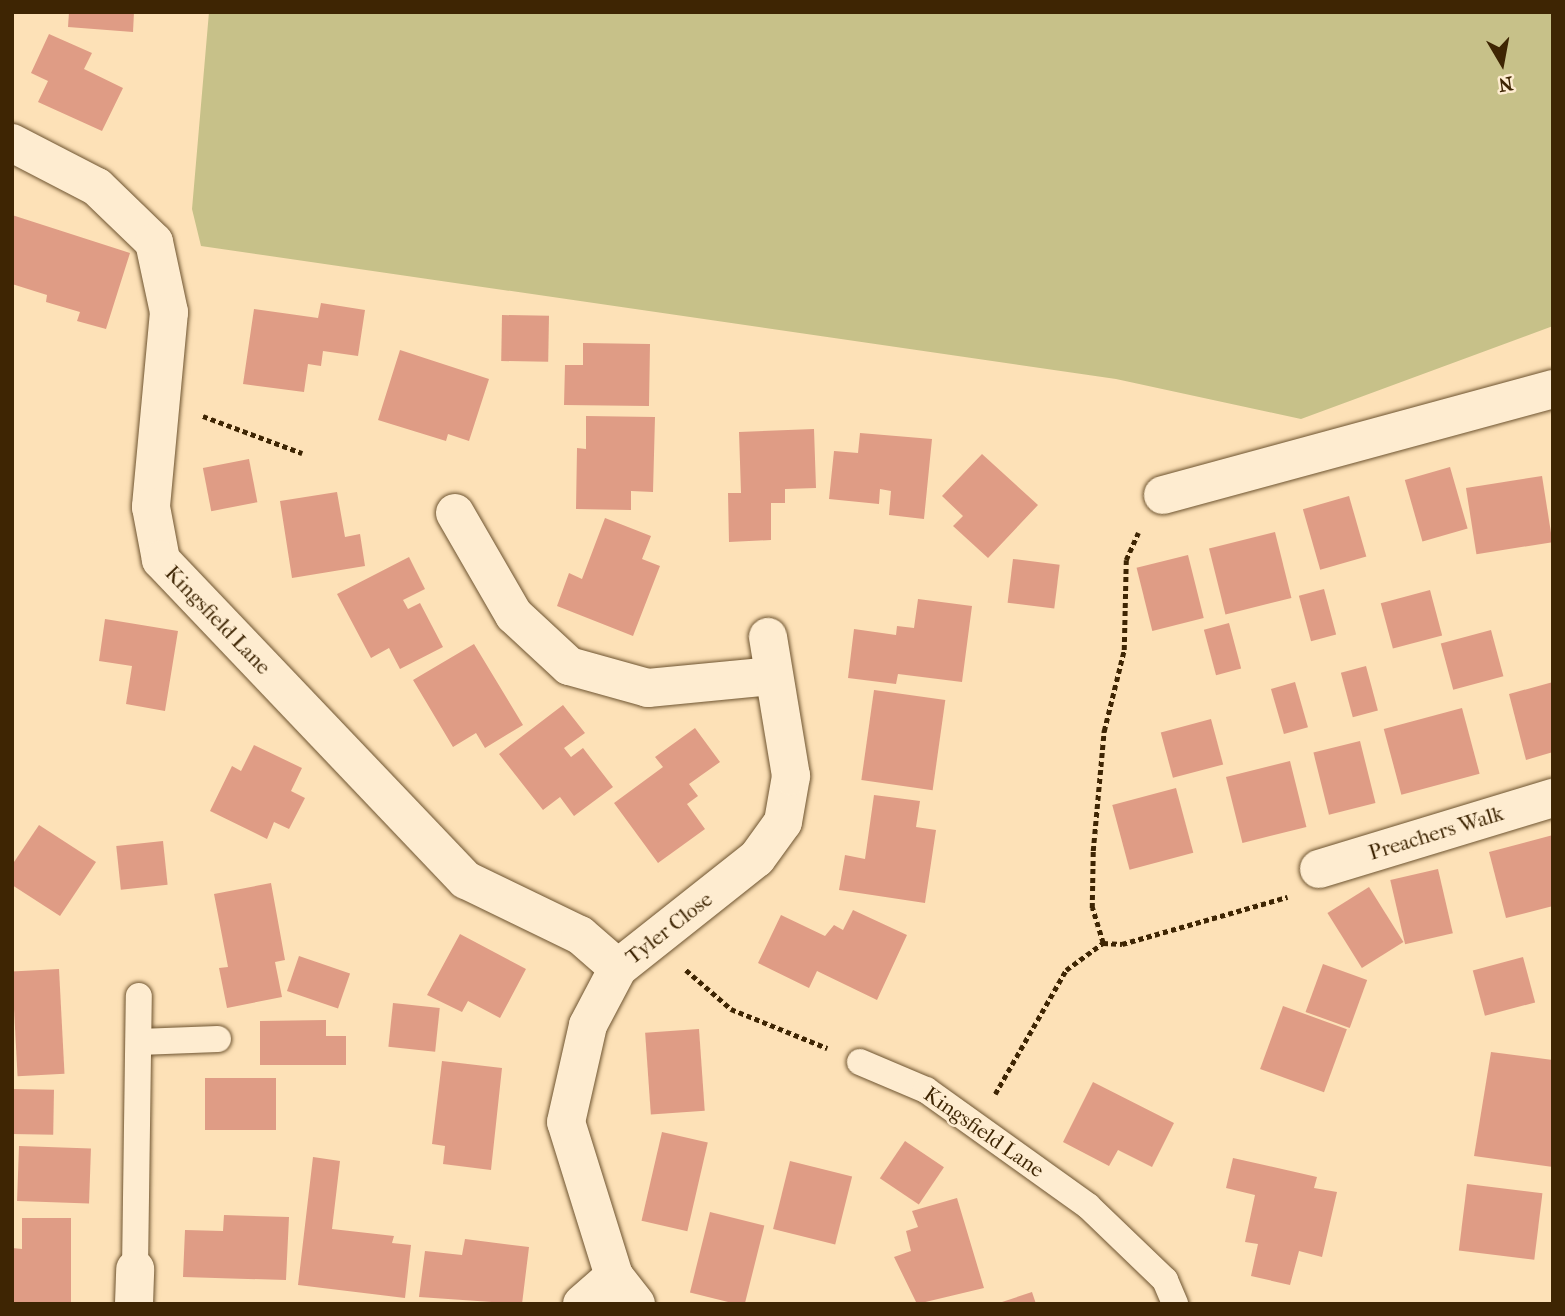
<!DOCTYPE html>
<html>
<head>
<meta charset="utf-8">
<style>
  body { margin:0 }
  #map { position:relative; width:1565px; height:1316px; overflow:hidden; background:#fde1b7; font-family:"IM FELL French Canon",serif }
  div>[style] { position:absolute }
  .green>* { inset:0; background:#c7c189 }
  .building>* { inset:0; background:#df9c85; transform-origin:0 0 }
  .path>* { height:4.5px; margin-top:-2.25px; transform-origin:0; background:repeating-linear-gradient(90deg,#3e2503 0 5px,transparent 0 8.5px) }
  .roads { filter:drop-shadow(0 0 2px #6e5430) drop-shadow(0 0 2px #6e5430) }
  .lane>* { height:26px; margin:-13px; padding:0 13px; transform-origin:13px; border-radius:13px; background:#feecd0 }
  .street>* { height:38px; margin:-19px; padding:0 19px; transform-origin:19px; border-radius:19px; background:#feecd0 }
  span { translate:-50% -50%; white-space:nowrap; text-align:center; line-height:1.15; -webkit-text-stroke:5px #feecd0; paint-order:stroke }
  .street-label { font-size:21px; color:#3e2503 }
  .frame { position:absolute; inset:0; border:14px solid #3e2503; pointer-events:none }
  .north { position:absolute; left:1467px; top:28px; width:70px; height:70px; -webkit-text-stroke:5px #feecd0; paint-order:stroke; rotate:170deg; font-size:19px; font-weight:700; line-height:28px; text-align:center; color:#3e2503 }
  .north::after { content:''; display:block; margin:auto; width:24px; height:32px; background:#3e2503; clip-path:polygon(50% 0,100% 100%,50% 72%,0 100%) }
</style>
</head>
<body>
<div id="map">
  <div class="green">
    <i style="clip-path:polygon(209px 12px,1553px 12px,1553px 326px,1301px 419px,1116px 379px,201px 246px,192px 209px)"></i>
  </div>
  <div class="building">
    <i style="clip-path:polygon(69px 12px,134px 12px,133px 32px,68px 27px)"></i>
    <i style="clip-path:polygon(49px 34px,92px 53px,84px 69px,123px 88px,102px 131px,38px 102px,48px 81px,31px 73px)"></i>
    <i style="clip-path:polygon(12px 215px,130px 253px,106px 329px,77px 321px,80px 312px,46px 302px,47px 295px,12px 284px)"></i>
    <i style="clip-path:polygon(321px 303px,365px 310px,358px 356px,323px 351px,321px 366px,308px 364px,304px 392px,243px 384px,254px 309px,318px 318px)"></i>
    <i style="left:502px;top:315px;width:47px;height:46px;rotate:1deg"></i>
    <i style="clip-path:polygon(583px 343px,650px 344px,649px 406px,564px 405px,565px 365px,583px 365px)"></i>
    <i style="clip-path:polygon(400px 350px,489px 379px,469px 441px,448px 434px,446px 441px,378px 420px)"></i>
    <i style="clip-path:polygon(586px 416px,655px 417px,653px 492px,631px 491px,631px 510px,576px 509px,577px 448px,586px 449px)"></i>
    <i style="clip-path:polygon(814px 429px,816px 488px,785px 489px,785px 503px,771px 503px,771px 540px,729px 542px,728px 493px,741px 493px,739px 432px)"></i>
    <i style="clip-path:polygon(860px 433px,932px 439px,924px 519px,889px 515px,891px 491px,880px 489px,879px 504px,829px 499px,834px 451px,858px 453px)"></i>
    <i style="clip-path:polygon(982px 454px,1038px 505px,988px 558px,953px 526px,963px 516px,942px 496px)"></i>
    <i style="left:249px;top:459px;width:44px;height:47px;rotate:79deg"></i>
    <i style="left:1450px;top:467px;width:64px;height:47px;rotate:74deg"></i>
    <i style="left:1542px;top:476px;width:67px;height:77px;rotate:81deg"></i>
    <i style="clip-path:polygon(337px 492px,345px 537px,360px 534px,365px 566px,292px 578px,280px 501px)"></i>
    <i style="left:1349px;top:496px;width:63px;height:48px;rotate:74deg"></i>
    <i style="clip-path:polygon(605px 518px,651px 536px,642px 559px,660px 566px,633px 636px,557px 606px,569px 573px,582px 579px)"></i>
    <i style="left:1275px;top:532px;width:68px;height:68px;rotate:76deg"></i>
    <i style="left:1188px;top:555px;width:65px;height:53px;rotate:76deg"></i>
    <i style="clip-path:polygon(409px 557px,425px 589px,403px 600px,408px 609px,420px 603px,443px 647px,400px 669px,389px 648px,371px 658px,337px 594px)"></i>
    <i style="left:1013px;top:559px;width:47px;height:44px;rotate:7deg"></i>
    <i style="left:1324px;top:589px;width:47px;height:26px;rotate:75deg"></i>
    <i style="left:1430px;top:590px;width:47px;height:51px;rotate:75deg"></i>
    <i style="clip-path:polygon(918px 599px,972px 606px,962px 682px,898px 674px,896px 684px,848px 678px,854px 629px,896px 635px,897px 626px,914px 628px)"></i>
    <i style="clip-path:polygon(105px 619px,178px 631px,165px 711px,126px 704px,132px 666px,99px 661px)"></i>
    <i style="left:1229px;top:623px;width:47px;height:26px;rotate:75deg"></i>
    <i style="left:1491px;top:630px;width:48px;height:52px;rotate:75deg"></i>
    <i style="clip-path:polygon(474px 644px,523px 725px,485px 748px,476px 733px,453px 747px,413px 680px)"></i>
    <i style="left:1366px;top:666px;width:46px;height:26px;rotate:75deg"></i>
    <i style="left:1295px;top:682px;width:47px;height:25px;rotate:74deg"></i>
    <i style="clip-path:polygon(1553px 682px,1553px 752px,1526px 760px,1509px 694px)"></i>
    <i style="left:874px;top:690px;width:72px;height:91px;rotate:8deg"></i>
    <i style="clip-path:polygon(563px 705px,585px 733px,564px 748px,571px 757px,583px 748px,613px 787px,574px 816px,560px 797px,543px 810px,499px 754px)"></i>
    <i style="left:1462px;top:708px;width:68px;height:81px;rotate:75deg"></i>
    <i style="left:1211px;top:719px;width:47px;height:52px;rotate:75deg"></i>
    <i style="clip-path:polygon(695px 728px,720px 762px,689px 784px,698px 796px,687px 804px,705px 829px,658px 863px,614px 803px,663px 767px,655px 757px)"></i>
    <i style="left:1360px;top:741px;width:64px;height:48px;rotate:76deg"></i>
    <i style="clip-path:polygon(254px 745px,302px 768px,291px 791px,305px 798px,289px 829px,274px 822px,267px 839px,210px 811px,232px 766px,241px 771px)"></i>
    <i style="left:1290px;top:761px;width:68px;height:66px;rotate:76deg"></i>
    <i style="left:1176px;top:788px;width:67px;height:66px;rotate:75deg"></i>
    <i style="clip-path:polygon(874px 795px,920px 801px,916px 827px,936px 830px,925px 903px,839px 890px,845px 855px,865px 859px)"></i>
    <i style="clip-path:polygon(39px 825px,96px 862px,60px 916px,12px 885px,12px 865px)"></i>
    <i style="clip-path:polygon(1553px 835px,1553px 906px,1506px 918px,1489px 852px)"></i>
    <i style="left:163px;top:841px;width:44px;height:47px;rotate:84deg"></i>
    <i style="left:1438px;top:869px;width:66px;height:49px;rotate:77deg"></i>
    <i style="clip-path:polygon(271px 883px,285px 960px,275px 962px,282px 997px,227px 1008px,219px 968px,228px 967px,214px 894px)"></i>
    <i style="left:1369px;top:887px;width:65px;height:49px;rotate:58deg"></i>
    <i style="clip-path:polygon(853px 910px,907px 935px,877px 1000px,817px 971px,809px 988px,758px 963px,781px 915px,825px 936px,834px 925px,843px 930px)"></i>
    <i style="clip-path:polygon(460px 934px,526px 969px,500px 1018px,468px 1001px,462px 1012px,427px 995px)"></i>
    <i style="left:299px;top:956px;width:54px;height:37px;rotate:19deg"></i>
    <i style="left:1523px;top:957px;width:47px;height:52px;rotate:75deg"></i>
    <i style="left:1323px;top:964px;width:47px;height:51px;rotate:20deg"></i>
    <i style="left:59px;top:969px;width:105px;height:47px;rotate:87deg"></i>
    <i style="left:393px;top:1003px;width:47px;height:44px;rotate:6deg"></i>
    <i style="left:1283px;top:1006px;width:68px;height:67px;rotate:20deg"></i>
    <i style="clip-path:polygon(326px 1020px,326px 1036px,346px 1036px,346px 1065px,260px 1065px,260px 1021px)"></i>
    <i style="left:699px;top:1029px;width:82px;height:54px;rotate:86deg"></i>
    <i style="clip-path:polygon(1491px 1052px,1553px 1060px,1553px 1167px,1474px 1156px)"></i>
    <i style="clip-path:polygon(442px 1061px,502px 1068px,491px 1170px,443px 1164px,445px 1146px,432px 1144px)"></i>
    <i style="left:205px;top:1078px;width:71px;height:52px"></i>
    <i style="clip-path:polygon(1093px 1082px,1174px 1123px,1152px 1167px,1118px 1150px,1109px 1166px,1063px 1142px)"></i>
    <i style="left:12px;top:1089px;width:42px;height:45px;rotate:1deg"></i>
    <i style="left:662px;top:1132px;width:47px;height:91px;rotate:13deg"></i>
    <i style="left:905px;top:1141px;width:47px;height:45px;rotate:34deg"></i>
    <i style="left:19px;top:1146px;width:72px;height:55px;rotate:2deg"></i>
    <i style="clip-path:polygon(313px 1157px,340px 1161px,332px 1229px,394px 1236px,392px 1243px,411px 1245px,405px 1298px,298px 1285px)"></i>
    <i style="clip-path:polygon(1233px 1158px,1317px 1177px,1314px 1188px,1337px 1192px,1322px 1257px,1299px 1251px,1290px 1285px,1251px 1276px,1258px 1244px,1245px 1242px,1255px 1195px,1226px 1188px)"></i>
    <i style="left:790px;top:1161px;width:64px;height:70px;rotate:14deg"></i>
    <i style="left:1467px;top:1184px;width:76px;height:67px;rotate:7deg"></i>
    <i style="clip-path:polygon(957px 1198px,984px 1288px,917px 1304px,894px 1257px,911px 1251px,906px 1231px,918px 1227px,912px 1211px)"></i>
    <i style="left:710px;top:1212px;width:56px;height:83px;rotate:14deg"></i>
    <i style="clip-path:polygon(224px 1215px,289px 1217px,286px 1280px,183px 1277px,185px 1230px,223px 1231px)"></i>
    <i style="clip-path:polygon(22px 1218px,71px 1218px,71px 1304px,12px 1304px,12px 1248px,22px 1249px)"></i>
    <i style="clip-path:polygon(465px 1239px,529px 1247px,522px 1304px,419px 1297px,425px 1251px,462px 1255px)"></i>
    <i style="clip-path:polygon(1032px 1292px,1036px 1304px,999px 1304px,999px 1303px)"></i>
  </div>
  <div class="path">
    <i style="left:203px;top:416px;width:106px;rotate:20.5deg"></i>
    <i style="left:1103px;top:943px;width:37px;rotate:-107deg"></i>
    <i style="left:1092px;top:908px;width:57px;rotate:-89deg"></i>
    <i style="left:1093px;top:851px;width:121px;rotate:-84.8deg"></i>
    <i style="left:1104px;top:731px;width:83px;rotate:-76.1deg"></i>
    <i style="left:1124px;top:650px;width:90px;rotate:-88.7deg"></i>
    <i style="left:1126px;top:560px;width:30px;rotate:-66deg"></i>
    <i style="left:686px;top:970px;width:60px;rotate:40.9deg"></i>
    <i style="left:731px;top:1009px;width:104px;rotate:22.1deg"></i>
    <i style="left:995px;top:1094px;width:143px;rotate:-60.2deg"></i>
    <i style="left:1066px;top:970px;width:46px;rotate:-36.1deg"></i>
    <i style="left:1103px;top:943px;width:19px;rotate:3deg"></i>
    <i style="left:1122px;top:944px;width:172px;rotate:-15.9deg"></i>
  </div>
  <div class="roads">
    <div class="lane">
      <i style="left:139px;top:1042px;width:79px;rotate:-2.2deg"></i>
      <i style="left:860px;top:1062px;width:72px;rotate:23deg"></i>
      <i style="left:926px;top:1090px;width:199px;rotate:35.6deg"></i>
      <i style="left:1088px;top:1206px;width:107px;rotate:43.9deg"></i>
      <i style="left:1165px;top:1280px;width:26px;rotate:67deg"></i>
      <i style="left:135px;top:1269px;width:273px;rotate:-89.2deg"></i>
    </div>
    <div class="street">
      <i style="left:12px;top:143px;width:96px;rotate:27.4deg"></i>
      <i style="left:97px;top:187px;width:79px;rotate:44deg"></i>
      <i style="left:154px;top:242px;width:72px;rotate:77.9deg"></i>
      <i style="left:169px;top:312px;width:196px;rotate:95.3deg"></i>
      <i style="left:151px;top:507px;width:54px;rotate:79.3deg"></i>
      <i style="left:161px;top:560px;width:442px;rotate:46.4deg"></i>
      <i style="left:466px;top:880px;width:127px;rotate:25.8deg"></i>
      <i style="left:580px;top:935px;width:50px;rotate:41deg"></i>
      <i style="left:1163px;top:495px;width:404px;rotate:-15.2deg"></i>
      <i style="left:455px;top:513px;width:118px;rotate:60deg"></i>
      <i style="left:514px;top:615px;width:75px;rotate:42.8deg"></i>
      <i style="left:569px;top:666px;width:82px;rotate:15.6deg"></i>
      <i style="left:648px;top:688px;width:126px;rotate:-5.5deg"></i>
      <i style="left:1319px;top:869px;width:245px;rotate:-16.9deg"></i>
      <i style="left:134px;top:1304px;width:35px;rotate:-88deg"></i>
      <i style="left:582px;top:1304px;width:43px;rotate:-41.2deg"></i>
      <i style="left:636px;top:1304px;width:36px;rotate:-128deg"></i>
      <i style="left:614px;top:1276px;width:161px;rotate:-107.3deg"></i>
      <i style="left:566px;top:1122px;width:99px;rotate:-77.2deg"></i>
      <i style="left:588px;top:1025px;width:64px;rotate:-62.2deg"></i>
      <i style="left:618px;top:968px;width:177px;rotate:-38.4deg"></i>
      <i style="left:757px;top:858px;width:44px;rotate:-54.2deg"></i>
      <i style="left:783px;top:822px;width:47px;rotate:-80.1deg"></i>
      <i style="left:791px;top:776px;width:141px;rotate:-99.4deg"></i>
    </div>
  </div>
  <div class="street-label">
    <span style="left:218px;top:620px;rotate:46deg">Kingsfield Lane</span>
    <span style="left:1436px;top:833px;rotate:-17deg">Preachers Walk</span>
    <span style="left:669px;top:928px;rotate:-38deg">Tyler Close</span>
    <span style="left:984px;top:1132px;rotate:35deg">Kingsfield Lane</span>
  </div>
  <div class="frame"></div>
  <div class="north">N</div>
</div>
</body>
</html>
